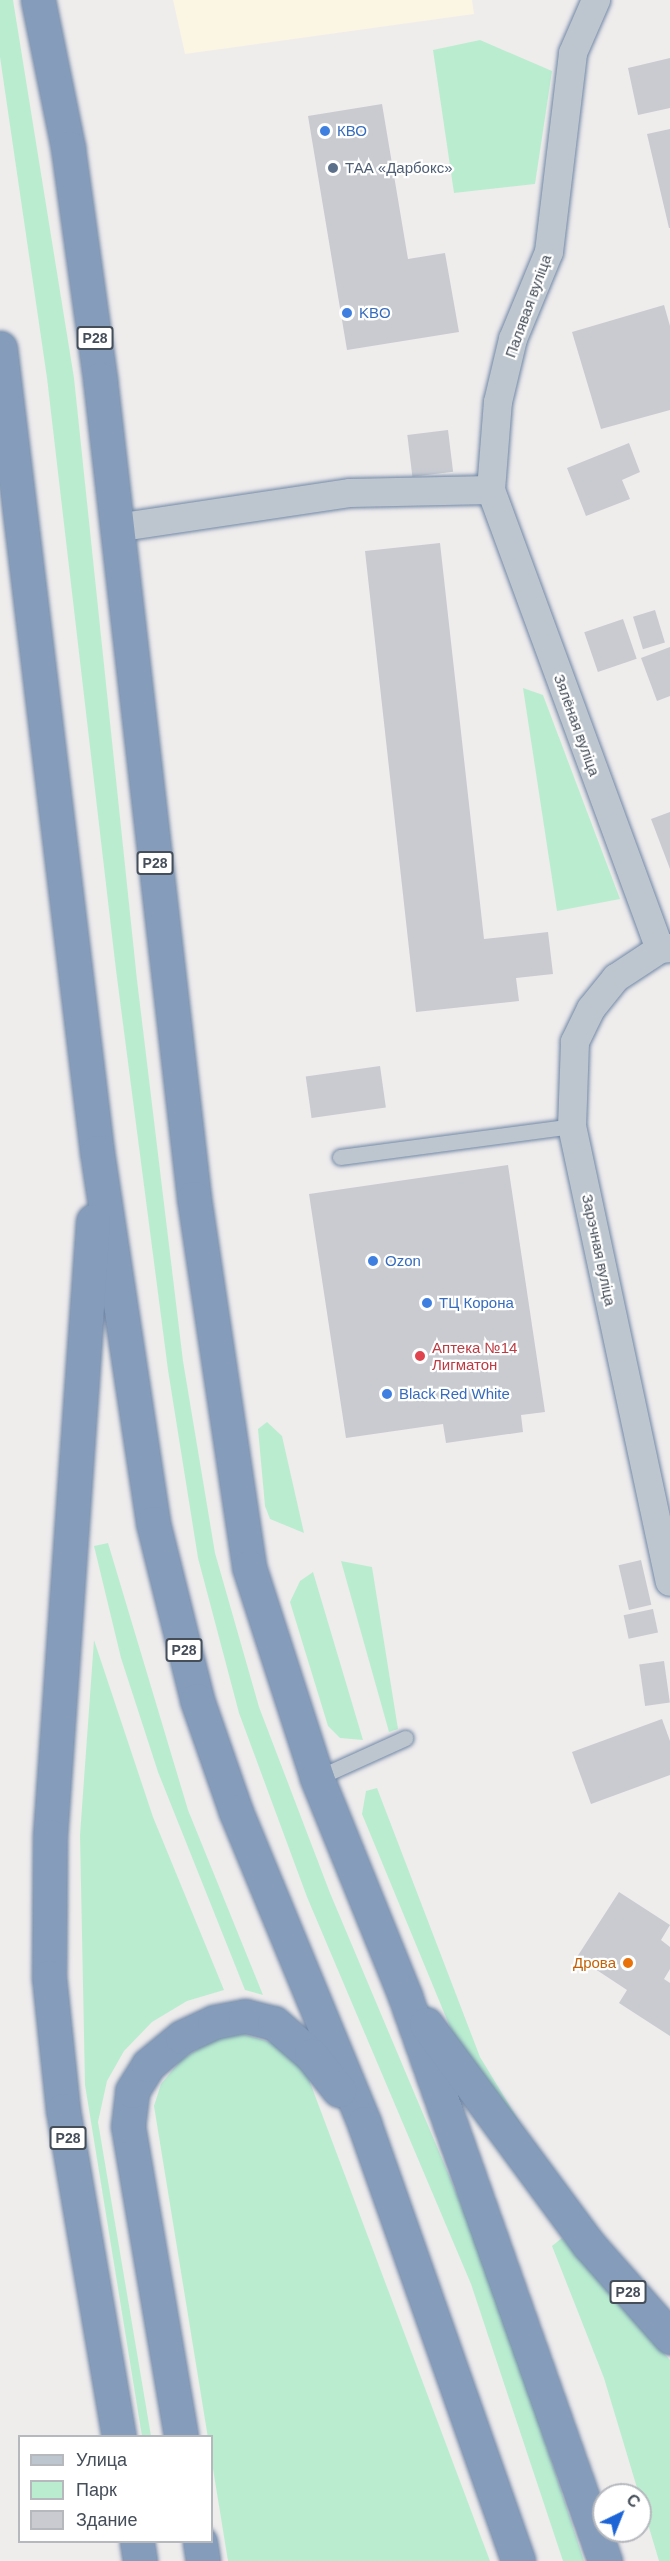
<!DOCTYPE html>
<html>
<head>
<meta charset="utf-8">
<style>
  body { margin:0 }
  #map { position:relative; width:670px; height:2561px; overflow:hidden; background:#efecec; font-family:Arial,sans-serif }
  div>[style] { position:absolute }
  .commercial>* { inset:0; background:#fbf5e4 }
  .green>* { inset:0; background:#baedd0 }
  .building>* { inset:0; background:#c9cbd1; transform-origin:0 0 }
  .roads { filter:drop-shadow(0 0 2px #7087a6) drop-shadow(0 0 2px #7087a6) }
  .lane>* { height:15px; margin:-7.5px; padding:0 7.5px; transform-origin:7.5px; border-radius:7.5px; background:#bdc6ce }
  .street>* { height:28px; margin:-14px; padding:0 14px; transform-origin:14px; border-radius:14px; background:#bdc6ce }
  .highway>* { height:33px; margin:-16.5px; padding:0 16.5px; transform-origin:16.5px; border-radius:16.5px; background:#859cba }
  .dots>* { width:16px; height:16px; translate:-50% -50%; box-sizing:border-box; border:3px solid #fff; border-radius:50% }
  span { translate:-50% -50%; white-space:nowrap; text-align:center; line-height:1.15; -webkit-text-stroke:4.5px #fff; paint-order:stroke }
  .shield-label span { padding:2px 4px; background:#fff; border:2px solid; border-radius:4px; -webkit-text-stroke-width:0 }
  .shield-label { font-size:14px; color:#454e59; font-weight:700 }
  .shop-label { font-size:15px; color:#366cbe }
  .left { translate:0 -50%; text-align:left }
  .service-label { font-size:15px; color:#4e5e75 }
  .street-label { font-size:15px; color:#454e59 }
  .health-label { font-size:15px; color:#be3a42 }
  .food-label { font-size:15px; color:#c56008 }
  .right { translate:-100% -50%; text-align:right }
  .legend { position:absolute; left:18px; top:2435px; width:195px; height:108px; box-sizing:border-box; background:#fff; border:2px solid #b5b8bd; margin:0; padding:8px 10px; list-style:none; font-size:18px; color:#454e59 }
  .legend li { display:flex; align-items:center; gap:12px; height:30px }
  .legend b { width:30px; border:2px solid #b5b8bd }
  .north { position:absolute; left:592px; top:2483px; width:60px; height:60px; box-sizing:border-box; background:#fff; border:2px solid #b5b8bd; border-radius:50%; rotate:43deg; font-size:16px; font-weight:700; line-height:24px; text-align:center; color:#454e59 }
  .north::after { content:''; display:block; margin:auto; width:21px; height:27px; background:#1d65d7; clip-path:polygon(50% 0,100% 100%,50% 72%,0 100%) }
</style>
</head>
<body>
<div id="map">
  <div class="commercial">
    <i style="clip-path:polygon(173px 0,472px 0,474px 14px,185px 54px)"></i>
  </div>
  <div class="green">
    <i style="clip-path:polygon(0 0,13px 0,74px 378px,137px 980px,183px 1361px,215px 1553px,259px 1707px,330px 1893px,491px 2275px,584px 2561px,563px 2561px,471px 2284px,307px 1897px,239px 1713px,198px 1558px,168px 1370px,116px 970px,47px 378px,0 57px)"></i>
    <i style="clip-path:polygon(480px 40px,552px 71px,535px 184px,454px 193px,433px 50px)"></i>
    <i style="clip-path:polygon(523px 688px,543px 695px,620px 899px,557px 911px)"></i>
    <i style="clip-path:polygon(267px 1422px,282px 1436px,304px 1533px,270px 1519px,265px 1506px,258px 1429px)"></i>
    <i style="clip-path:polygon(108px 1543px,188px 1810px,263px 1995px,245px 1990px,158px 1772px,121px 1658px,94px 1546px)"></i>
    <i style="clip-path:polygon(341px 1561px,372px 1567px,398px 1729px,389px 1732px)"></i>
    <i style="clip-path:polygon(313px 1572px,363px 1740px,340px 1738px,328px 1726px,290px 1602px,300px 1581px)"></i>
    <i style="clip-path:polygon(94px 1640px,153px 1817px,224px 1990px,187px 2001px,152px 2022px,124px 2051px,107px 2081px,98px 2122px,151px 2436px,142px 2436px,85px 2085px,80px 1835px)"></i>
    <i style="clip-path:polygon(377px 1788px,480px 2057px,561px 2190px,455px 2039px,362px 1814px,366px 1791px)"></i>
    <i style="clip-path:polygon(243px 2034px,289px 2048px,308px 2077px,490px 2561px,228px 2561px,154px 2106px,161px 2084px,181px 2060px,213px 2039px)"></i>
    <i style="clip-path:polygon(562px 2238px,670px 2360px,670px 2561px,659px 2561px,604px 2378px,552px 2246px)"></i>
  </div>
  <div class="building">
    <i style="clip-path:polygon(670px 58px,670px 108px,638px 115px,628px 68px)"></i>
    <i style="clip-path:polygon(382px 104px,408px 259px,445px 253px,459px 332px,347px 350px,308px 116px)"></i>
    <i style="clip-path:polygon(670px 129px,670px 228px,669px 228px,647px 134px)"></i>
    <i style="clip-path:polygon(664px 305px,670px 326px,670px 410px,601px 429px,572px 332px)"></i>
    <i style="left:448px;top:430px;width:42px;height:41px;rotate:83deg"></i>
    <i style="clip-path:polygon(629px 443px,640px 472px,622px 480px,630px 499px,586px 516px,567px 468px)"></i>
    <i style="clip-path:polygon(440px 543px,484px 939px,548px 932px,553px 974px,516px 978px,519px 1001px,416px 1012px,365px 551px)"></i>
    <i style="left:655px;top:610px;width:34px;height:23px;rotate:73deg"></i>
    <i style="left:623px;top:619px;width:42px;height:41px;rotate:71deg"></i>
    <i style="clip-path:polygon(670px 647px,670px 696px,657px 701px,641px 658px)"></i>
    <i style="clip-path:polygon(670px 812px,670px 869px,651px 819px)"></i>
    <i style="left:380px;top:1066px;width:42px;height:75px;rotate:82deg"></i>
    <i style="clip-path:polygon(508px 1165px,545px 1412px,521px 1415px,523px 1432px,446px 1443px,443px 1424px,346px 1438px,309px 1194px)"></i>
    <i style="left:641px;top:1560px;width:46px;height:23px;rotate:77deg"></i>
    <i style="left:653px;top:1609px;width:24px;height:30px;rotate:78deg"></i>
    <i style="left:664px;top:1661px;width:42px;height:25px;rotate:82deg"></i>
    <i style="clip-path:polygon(662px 1719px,670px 1741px,670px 1775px,591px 1804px,572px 1752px)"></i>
    <i style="clip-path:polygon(619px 1892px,670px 1925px,661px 1940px,670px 1947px,670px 1969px,664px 1979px,670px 1983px,670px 2036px,619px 2003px,627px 1990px,577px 1957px)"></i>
  </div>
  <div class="roads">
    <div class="lane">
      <i style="left:340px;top:1157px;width:234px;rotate:-7.6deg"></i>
      <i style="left:317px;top:1778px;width:97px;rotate:-24.4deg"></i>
    </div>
    <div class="street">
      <i style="left:491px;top:490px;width:489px;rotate:69.8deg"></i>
      <i style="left:660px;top:949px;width:10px;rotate:-6deg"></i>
      <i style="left:116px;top:528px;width:237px;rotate:-8.5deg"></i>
      <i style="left:350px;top:493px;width:141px;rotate:-1.2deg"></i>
      <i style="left:491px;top:490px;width:88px;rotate:-85.5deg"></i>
      <i style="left:498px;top:402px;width:65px;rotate:-76.6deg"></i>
      <i style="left:513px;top:339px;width:94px;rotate:-67.5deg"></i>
      <i style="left:549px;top:252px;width:200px;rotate:-83.1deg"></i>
      <i style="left:573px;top:53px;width:58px;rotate:-66.5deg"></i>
      <i style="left:660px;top:949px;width:53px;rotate:146.6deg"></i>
      <i style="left:616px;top:978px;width:40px;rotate:129deg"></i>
      <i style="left:591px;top:1009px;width:37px;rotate:116deg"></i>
      <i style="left:575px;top:1042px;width:84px;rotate:92deg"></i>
      <i style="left:572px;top:1126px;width:466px;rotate:77.9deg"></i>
    </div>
    <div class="highway">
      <i style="left:38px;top:0;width:151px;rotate:78.5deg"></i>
      <i style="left:68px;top:148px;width:233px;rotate:82.1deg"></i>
      <i style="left:100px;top:379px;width:824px;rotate:83.45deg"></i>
      <i style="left:194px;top:1198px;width:373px;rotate:81.5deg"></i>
      <i style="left:249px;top:1567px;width:222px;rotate:72.1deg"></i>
      <i style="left:317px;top:1778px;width:235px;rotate:68deg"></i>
      <i style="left:405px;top:1996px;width:599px;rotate:70.51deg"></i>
      <i style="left:0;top:348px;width:810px;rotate:83.12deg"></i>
      <i style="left:97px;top:1152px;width:375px;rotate:81.4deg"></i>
      <i style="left:153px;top:1523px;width:182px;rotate:76deg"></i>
      <i style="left:197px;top:1700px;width:119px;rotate:70.8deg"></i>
      <i style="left:236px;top:1812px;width:336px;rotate:67.6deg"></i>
      <i style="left:364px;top:2123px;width:464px;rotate:70.6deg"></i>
      <i style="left:93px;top:1221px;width:617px;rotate:94deg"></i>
      <i style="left:50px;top:1836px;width:141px;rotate:90.4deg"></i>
      <i style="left:49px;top:1977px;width:134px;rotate:84deg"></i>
      <i style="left:63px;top:2110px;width:331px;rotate:80.3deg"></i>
      <i style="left:426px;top:2024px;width:275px;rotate:53.6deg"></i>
      <i style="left:589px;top:2245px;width:123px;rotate:48.6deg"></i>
      <i style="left:181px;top:2436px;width:314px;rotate:-99.7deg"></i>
      <i style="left:128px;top:2126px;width:35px;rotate:-83deg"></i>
      <i style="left:132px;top:2091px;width:31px;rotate:-58deg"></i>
      <i style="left:148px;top:2065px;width:44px;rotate:-39.5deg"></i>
      <i style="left:182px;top:2037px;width:35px;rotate:-25deg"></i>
      <i style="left:214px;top:2022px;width:32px;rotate:-11deg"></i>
      <i style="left:245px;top:2016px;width:30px;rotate:14deg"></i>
      <i style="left:274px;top:2023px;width:49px;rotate:40.9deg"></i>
      <i style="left:311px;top:2055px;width:45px;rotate:51.3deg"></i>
      <i style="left:137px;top:2542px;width:19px;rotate:81deg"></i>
      <i style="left:200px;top:2542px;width:19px;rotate:81deg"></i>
    </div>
  </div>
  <div class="dots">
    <i style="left:325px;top:131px;background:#3f7fe0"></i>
    <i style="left:333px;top:168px;background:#5c6f8a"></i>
    <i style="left:347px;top:313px;background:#3f7fe0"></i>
    <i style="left:373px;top:1261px;background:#3f7fe0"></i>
    <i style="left:427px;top:1303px;background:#3f7fe0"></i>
    <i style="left:420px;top:1356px;background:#e0444e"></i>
    <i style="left:387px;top:1394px;background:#3f7fe0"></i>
    <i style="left:628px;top:1963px;background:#e8710a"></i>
  </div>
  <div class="shield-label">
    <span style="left:95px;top:338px">Р28</span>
    <span style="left:155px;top:863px">Р28</span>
    <span style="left:184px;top:1650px">Р28</span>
    <span style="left:68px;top:2138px">Р28</span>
    <span style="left:628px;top:2292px">Р28</span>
  </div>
  <div class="shop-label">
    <span class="left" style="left:337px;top:131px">КВО</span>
    <span class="left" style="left:359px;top:313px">KBО</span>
    <span class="left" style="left:385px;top:1261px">Ozon</span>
    <span class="left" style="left:439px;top:1303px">ТЦ Корона</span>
    <span class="left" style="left:399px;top:1394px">Black Red White</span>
  </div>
  <div class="service-label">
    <span class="left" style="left:345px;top:168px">ТАА «Дарбокс»</span>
  </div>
  <div class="street-label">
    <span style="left:528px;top:306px;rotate:-70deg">Палявая вуліца</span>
    <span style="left:577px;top:725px;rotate:70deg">Зялёная вуліца</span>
    <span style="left:599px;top:1250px;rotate:78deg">Зарэчная вуліца</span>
  </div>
  <div class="health-label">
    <span class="left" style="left:432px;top:1356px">Аптека №14<br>Лигматон</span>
  </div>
  <div class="food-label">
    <span class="right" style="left:616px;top:1963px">Дрова</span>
  </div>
  <ul class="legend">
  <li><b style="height:8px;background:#bdc6ce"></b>Улица</li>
  <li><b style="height:16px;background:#baedd0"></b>Парк</li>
  <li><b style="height:16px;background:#c9cbd1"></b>Здание</li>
  </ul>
  <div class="north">С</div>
</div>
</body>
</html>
